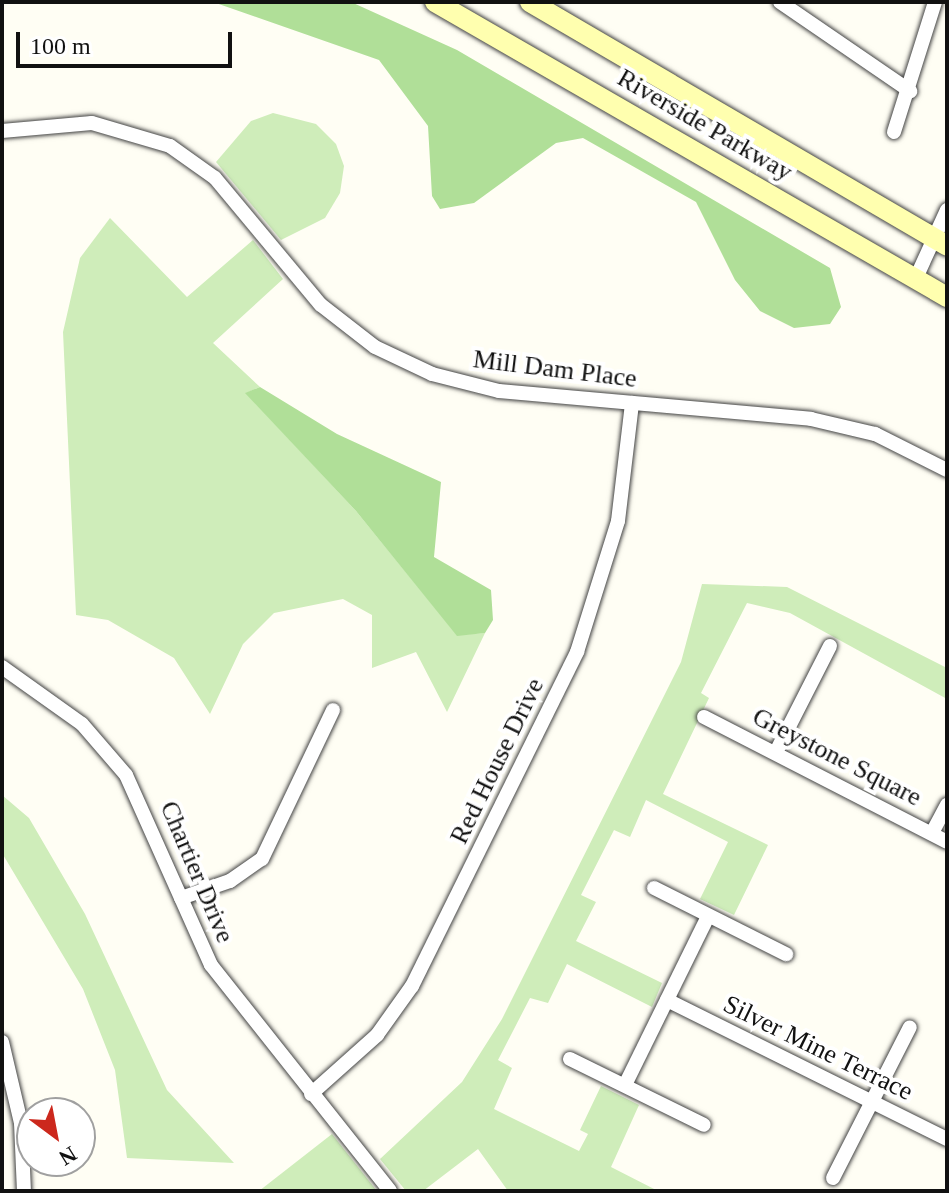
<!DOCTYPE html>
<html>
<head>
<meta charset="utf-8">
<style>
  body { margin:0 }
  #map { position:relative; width:949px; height:1193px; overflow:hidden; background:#fffef4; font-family:"Times New Roman",serif }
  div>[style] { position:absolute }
  .green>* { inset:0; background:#cfedba }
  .forest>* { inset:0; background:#b0df98 }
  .roads { filter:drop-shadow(0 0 2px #444) drop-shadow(0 0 2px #444) }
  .minor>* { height:14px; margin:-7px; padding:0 7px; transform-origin:7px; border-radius:7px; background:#fff }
  .secondary>* { height:20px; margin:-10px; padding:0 10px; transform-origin:10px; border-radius:10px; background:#ffffaf }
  span { translate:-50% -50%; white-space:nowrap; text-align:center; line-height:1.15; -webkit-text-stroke:8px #fff; paint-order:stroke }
  .street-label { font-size:26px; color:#111 }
  .frame { position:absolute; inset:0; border:4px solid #111; pointer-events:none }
  .north { position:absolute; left:16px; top:1097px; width:80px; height:80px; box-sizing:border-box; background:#fff; border:2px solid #a0a0a0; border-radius:50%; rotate:148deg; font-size:22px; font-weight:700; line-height:32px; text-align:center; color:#111 }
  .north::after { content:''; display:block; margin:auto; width:28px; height:36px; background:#cc281d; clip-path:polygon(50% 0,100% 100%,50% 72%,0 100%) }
  .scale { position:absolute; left:16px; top:32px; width:216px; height:36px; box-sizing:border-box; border:4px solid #111; border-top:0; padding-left:10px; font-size:24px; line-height:28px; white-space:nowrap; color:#111; -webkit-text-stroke:6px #fff; paint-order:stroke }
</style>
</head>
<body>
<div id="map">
  <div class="green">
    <i style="clip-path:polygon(273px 113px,316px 124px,336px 144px,344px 166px,340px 193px,325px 218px,281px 240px,216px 162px,251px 121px)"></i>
    <i style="clip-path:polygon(110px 218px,187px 297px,253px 240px,283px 279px,213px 343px,260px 387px,246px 393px,356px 511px,457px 635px,485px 633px,447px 712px,416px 652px,372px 668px,372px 615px,343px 599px,274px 613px,243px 644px,210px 714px,174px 658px,108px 620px,76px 615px,63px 332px,80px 258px)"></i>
    <i style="clip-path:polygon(702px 584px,787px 587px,947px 668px,947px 699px,790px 613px,747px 603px,701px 693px,709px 698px,663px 794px,768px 845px,734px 915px,700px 899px,728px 842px,646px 800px,630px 837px,614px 830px,581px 895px,596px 902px,576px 941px,662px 983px,652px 1007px,567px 964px,548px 1003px,530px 998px,498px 1060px,512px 1068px,494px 1109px,579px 1151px,588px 1134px,580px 1130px,601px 1086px,639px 1105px,611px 1167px,658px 1191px,508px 1191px,478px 1149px,423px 1191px,406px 1191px,380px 1159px,462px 1082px,502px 1019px,681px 662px)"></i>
    <i style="clip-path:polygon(2px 795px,29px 818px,85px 914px,167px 1090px,234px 1163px,127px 1158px,115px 1070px,83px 989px,2px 853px)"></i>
    <i style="clip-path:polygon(332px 1134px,377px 1191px,259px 1191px)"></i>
  </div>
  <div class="forest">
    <i style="clip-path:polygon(213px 2px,351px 2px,457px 50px,830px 268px,841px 307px,830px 324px,794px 328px,760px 311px,735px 280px,696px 202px,583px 138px,556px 143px,474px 203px,440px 209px,432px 196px,428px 126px,379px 60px)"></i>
    <i style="clip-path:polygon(260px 387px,337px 434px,441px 482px,434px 557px,491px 590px,493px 620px,485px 633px,457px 636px,356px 511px,245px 393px)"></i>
  </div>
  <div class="roads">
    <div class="minor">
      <i style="left:780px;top:2px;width:158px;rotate:34.4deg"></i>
      <i style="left:2px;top:131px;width:90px;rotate:-5.1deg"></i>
      <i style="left:92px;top:123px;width:81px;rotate:16.4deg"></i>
      <i style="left:170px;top:146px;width:55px;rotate:35.4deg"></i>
      <i style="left:215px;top:178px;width:165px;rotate:50.2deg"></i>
      <i style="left:321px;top:305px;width:68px;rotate:37.9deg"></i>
      <i style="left:375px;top:347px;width:63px;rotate:25.3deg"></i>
      <i style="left:432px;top:374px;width:69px;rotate:14.2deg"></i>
      <i style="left:499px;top:391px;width:313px;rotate:5.1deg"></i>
      <i style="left:811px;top:419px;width:66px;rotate:13.2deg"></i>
      <i style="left:875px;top:434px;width:80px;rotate:26.6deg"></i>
      <i style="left:894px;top:132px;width:136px;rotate:-72.5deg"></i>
      <i style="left:916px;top:278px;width:75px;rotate:-65.5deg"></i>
      <i style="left:2px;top:667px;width:98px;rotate:35.5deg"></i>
      <i style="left:82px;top:724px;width:67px;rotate:49.2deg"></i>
      <i style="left:126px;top:775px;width:208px;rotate:65.9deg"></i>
      <i style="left:211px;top:965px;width:288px;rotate:51.6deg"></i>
      <i style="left:704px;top:717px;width:273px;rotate:27.2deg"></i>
      <i style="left:776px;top:752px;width:119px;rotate:-63deg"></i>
      <i style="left:932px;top:833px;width:32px;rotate:-62deg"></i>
      <i style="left:654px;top:888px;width:148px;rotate:26.6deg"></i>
      <i style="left:181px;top:898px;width:52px;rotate:-19.1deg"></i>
      <i style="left:230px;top:881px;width:39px;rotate:-35deg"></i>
      <i style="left:262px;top:859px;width:165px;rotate:-64.5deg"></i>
      <i style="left:667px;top:1000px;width:313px;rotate:26.4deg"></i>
      <i style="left:2px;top:1042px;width:83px;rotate:76.8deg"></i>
      <i style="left:21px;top:1123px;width:68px;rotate:87.5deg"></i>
      <i style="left:570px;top:1059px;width:149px;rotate:26.2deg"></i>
      <i style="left:625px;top:1085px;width:188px;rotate:-63.8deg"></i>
      <i style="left:311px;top:1094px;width:89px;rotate:-41.8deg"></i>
      <i style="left:377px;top:1035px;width:60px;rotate:-54.5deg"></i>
      <i style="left:412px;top:986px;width:373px;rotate:-63.7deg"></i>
      <i style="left:577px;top:652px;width:137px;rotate:-72.6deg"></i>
      <i style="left:618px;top:521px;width:119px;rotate:-83.2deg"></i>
      <i style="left:833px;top:1178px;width:169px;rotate:-63deg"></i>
    </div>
    <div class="secondary">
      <i style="left:435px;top:2px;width:591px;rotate:29.95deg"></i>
      <i style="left:530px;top:2px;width:483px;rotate:30.3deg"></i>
    </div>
  </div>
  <div class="street-label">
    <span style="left:705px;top:125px;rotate:30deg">Riverside Parkway</span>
    <span style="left:555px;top:369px;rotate:7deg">Mill Dam Place</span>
    <span style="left:837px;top:757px;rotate:27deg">Greystone Square</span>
    <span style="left:497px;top:761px;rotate:-64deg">Red House Drive</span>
    <span style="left:197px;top:872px;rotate:67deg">Chartier Drive</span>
    <span style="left:818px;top:1048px;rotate:26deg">Silver Mine Terrace</span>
  </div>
  <div class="frame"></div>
  <div class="north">N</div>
  <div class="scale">100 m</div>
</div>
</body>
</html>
